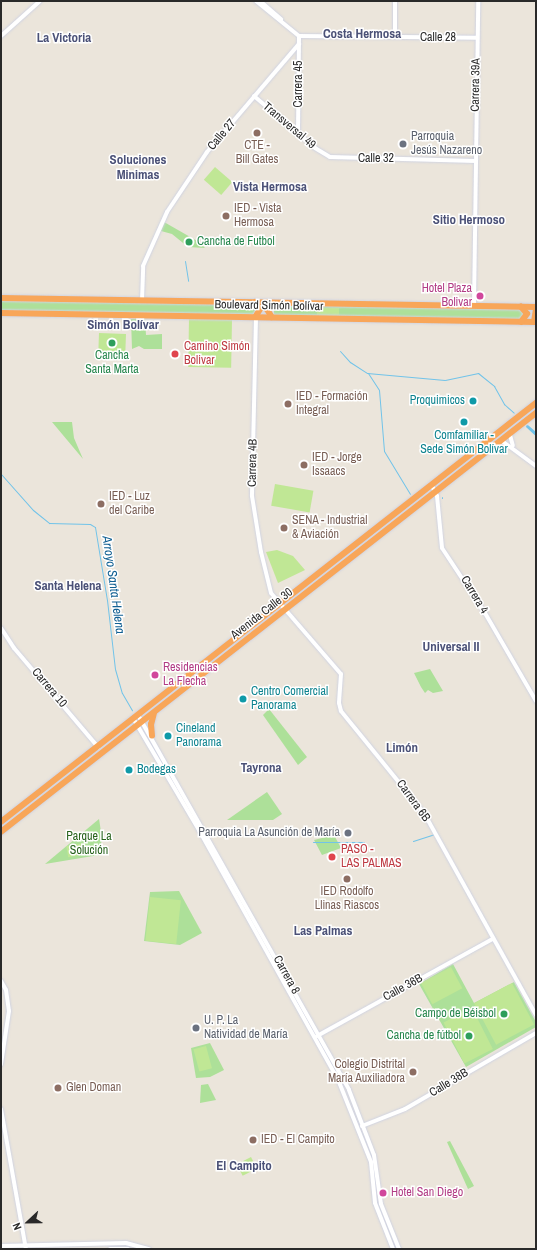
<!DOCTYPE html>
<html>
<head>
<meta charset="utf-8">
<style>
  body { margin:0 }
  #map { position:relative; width:537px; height:1250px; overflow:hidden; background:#ebe5db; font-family:"Archivo Narrow",sans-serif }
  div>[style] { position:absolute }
  .green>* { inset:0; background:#ade099 }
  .pitch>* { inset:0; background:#c0e795; transform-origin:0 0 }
  .stream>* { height:1px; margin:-0.5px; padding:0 0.5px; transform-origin:0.5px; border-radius:0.5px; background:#71c3e9 }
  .canal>* { height:3px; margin:-1.5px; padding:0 1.5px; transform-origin:1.5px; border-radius:1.5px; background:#71c3e9 }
  .roads { filter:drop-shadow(0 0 1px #d0d3e1) drop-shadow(0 0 1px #d0d3e1) }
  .secondary>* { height:4px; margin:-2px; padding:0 2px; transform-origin:2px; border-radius:2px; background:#fff }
  .highway>* { height:5.5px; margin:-2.75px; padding:0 2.75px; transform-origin:2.75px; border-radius:2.75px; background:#f8a659 }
  .dots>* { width:11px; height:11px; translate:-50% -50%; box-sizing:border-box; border:2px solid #fff; border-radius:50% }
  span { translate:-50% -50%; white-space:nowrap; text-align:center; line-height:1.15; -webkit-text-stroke:3px #fff; paint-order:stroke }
  .street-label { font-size:12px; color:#292929 }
  .worship-label { font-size:12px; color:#5b616d }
  .left { translate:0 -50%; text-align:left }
  .right { translate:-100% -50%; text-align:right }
  .education-label { font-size:12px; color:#785e54 }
  .leisure-label { font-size:12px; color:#27864d }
  .hotel-label { font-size:12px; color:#b23c85 }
  .health-label { font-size:12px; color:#be3a42 }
  .culture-label { font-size:12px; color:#0d838f }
  .park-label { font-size:12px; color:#27621c }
  .neighbourhood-label { font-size:13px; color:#4b5177; font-weight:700 }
  .water-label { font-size:13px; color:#126093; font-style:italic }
  .frame { position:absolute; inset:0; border:2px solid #292929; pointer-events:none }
  .north { position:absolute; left:8px; top:1202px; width:40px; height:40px; -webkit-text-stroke:3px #fff; paint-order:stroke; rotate:248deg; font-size:11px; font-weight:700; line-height:16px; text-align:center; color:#292929 }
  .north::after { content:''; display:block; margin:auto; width:14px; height:18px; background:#292929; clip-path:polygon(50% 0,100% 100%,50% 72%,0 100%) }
</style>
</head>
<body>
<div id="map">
  <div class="green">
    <i style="clip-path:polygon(164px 222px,199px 242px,205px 248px,188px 247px,172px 234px,161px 231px)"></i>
    <i style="clip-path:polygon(1px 301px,248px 305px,256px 309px,253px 314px,1px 310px)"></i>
    <i style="clip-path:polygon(274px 305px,522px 310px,524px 316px,522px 320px,274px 315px)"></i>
    <i style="clip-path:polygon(131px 319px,145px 319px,146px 335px,162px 334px,162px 349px,144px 349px,139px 346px,132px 349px)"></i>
    <i style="clip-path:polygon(52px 422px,72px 422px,74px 438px,83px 459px)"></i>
    <i style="clip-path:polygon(430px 669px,443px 691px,433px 693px,428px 690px,425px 693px,421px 687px,414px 673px)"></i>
    <i style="clip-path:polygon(269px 709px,307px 757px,298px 765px,263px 715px)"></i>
    <i style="clip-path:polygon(267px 792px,282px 814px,273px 820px,227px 820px)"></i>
    <i style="clip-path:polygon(99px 819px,102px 838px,99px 855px,45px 864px)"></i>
    <i style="clip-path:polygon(334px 835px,341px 848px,322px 855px,314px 840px)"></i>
    <i style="clip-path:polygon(179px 891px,202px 933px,180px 945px,144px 941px,150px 892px)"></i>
    <i style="clip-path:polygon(453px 964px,474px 1003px,514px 982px,536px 1022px,536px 1027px,466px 1067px,419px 984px)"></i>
    <i style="clip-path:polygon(210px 1043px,224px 1070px,210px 1077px,196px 1078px,191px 1048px)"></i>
    <i style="clip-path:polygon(208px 1084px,216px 1100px,200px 1103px,201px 1085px)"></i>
    <i style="clip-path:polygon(450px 1141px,474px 1186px,468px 1189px,447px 1142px)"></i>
  </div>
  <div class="pitch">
    <i style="left:215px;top:167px;width:23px;height:17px;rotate:41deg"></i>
    <i style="left:317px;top:308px;width:22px;height:7px"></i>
    <i style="left:189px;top:319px;width:43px;height:48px;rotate:1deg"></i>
    <i style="left:99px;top:333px;width:27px;height:19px;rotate:2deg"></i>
    <i style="left:275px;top:484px;width:39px;height:22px;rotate:10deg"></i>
    <i style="clip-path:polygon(277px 550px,293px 556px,305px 570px,278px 583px,266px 552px)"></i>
    <i style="left:85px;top:843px;width:11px;height:19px;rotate:80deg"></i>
    <i style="left:150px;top:897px;width:31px;height:44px;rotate:6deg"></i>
    <i style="left:451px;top:967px;width:24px;height:34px;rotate:62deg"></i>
    <i style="left:512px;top:983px;width:47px;height:43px;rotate:62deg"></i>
    <i style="left:472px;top:1008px;width:46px;height:32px;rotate:63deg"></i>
    <i style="left:206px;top:1046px;width:23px;height:13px;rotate:75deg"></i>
    <i style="left:251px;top:1157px;width:13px;height:16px;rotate:63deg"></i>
  </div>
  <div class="stream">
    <i style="left:185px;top:261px;width:20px;rotate:81deg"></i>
    <i style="left:340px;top:351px;width:15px;rotate:48deg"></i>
    <i style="left:350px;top:362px;width:20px;rotate:33deg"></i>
    <i style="left:367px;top:373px;width:78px;rotate:5.1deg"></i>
    <i style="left:445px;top:380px;width:34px;rotate:-12deg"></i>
    <i style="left:478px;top:373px;width:21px;rotate:39deg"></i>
    <i style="left:494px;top:386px;width:21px;rotate:61deg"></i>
    <i style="left:504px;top:404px;width:13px;rotate:42deg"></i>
    <i style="left:368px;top:373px;width:20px;rotate:57deg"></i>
    <i style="left:379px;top:390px;width:61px;rotate:85.3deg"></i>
    <i style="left:384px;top:451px;width:50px;rotate:58.8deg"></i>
    <i style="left:1px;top:474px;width:48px;rotate:48.4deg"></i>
    <i style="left:33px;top:510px;width:21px;rotate:39deg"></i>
    <i style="left:49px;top:523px;width:41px;rotate:1.4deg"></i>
    <i style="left:90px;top:524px;width:6px;rotate:31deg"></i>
    <i style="left:95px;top:527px;width:74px;rotate:80.7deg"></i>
    <i style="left:107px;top:600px;width:69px;rotate:83.4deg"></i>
    <i style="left:115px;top:669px;width:25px;rotate:74deg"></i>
    <i style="left:122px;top:693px;width:20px;rotate:60deg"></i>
    <i style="left:442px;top:497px;width:1px;rotate:90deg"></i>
    <i style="left:413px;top:841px;width:22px;rotate:-18deg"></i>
    <i style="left:313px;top:842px;width:51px"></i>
  </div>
  <div class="canal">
    <i style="left:527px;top:426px;width:12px;rotate:42deg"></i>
  </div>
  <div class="roads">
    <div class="secondary">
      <i style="left:256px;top:1px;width:55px;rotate:39.1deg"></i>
      <i style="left:260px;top:1px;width:28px;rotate:41deg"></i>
      <i style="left:1px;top:36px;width:52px;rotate:-41.9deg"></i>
      <i style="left:299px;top:36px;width:178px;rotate:0.6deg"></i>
      <i style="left:395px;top:37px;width:36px;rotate:-90deg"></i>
      <i style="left:254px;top:96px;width:80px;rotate:40.4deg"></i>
      <i style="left:315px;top:148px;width:17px;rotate:31deg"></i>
      <i style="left:330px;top:157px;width:146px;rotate:1.6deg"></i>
      <i style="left:298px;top:133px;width:97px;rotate:-89.4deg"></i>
      <i style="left:142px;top:301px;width:35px;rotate:-88deg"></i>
      <i style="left:143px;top:266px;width:59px;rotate:-66deg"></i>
      <i style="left:167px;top:212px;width:72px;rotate:-56.3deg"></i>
      <i style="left:207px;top:152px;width:142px;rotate:-49.6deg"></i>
      <i style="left:474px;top:306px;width:305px;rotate:-89.2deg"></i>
      <i style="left:256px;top:317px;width:179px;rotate:91.3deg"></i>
      <i style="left:252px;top:496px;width:57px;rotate:80.9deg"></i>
      <i style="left:261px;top:552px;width:42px;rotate:76.3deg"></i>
      <i style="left:271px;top:593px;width:107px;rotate:49.2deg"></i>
      <i style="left:341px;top:674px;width:29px;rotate:94deg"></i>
      <i style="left:339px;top:703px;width:8px;rotate:76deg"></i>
      <i style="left:341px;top:711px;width:132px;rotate:50.9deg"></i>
      <i style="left:424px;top:813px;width:231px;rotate:61deg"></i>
      <i style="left:510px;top:435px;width:11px;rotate:75deg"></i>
      <i style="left:502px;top:441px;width:42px;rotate:36.3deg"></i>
      <i style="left:431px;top:484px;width:13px;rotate:63deg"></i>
      <i style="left:437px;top:496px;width:52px;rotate:84.5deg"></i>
      <i style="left:442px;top:548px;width:78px;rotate:56.5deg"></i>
      <i style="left:485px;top:613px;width:102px;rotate:59.9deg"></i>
      <i style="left:1px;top:628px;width:24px;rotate:57deg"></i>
      <i style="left:14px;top:648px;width:130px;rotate:49.7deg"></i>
      <i style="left:138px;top:715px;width:430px;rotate:60.6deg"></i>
      <i style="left:349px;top:1090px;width:70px;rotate:69deg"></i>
      <i style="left:374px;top:1155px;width:49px;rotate:81.9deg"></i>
      <i style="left:381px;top:1204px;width:48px;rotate:68.2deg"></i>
      <i style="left:133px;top:718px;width:130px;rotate:59.5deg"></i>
      <i style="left:199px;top:830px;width:288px;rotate:60.9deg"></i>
      <i style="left:339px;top:1082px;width:86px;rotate:68.2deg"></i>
      <i style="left:371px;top:1162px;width:41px;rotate:84.4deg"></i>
      <i style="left:375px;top:1203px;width:49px;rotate:68.6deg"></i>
      <i style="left:1px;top:981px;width:10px;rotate:61deg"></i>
      <i style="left:6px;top:990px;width:21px;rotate:82deg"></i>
      <i style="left:9px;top:1011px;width:54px;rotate:98.6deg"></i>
      <i style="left:317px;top:1036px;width:201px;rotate:-28.9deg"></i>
      <i style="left:1px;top:1109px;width:142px;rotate:79.9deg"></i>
      <i style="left:362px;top:1126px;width:46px;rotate:-21.6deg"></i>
      <i style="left:405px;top:1109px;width:151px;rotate:-30.1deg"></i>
      <i style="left:1px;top:1246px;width:125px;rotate:-1.4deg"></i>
      <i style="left:126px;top:1243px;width:24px;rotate:15deg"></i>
      <i style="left:110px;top:1249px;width:18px"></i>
    </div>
    <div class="highway">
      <i style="left:1px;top:298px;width:535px;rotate:0.96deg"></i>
      <i style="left:255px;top:302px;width:9px;rotate:58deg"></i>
      <i style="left:260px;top:310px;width:8px;rotate:120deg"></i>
      <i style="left:272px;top:303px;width:8px;rotate:120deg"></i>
      <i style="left:268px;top:310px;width:8px;rotate:60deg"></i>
      <i style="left:1px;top:313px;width:535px;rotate:0.96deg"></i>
      <i style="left:521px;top:322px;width:10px;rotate:-53deg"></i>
      <i style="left:527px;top:314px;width:9px;rotate:-131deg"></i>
      <i style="left:534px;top:322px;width:13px;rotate:-81deg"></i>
      <i style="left:152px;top:736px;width:11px;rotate:-95deg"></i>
      <i style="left:151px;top:725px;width:12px;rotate:-76deg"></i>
      <i style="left:1px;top:822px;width:680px;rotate:-38.07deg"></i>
      <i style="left:1px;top:832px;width:680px;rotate:-38.07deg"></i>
    </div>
  </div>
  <div class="dots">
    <i style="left:257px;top:133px;background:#8d6e63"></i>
    <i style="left:403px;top:144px;background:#6b7280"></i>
    <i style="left:226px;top:216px;background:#8d6e63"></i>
    <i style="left:189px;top:242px;background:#2e9e5b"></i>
    <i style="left:480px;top:296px;background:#d1479c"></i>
    <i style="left:112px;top:343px;background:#2e9e5b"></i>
    <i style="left:175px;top:354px;background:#e0444e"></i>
    <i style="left:473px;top:401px;background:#0f9aa8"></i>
    <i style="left:288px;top:404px;background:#8d6e63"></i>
    <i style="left:464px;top:422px;background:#0f9aa8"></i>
    <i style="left:304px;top:465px;background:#8d6e63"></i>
    <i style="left:101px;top:504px;background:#8d6e63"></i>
    <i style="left:284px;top:528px;background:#8d6e63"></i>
    <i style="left:155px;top:675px;background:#d1479c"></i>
    <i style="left:243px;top:699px;background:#0f9aa8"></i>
    <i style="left:168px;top:736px;background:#0f9aa8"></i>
    <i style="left:129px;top:770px;background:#0f9aa8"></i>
    <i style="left:348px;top:833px;background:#6b7280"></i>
    <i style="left:332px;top:857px;background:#e0444e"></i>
    <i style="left:347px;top:879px;background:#8d6e63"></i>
    <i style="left:504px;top:1014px;background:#2e9e5b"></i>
    <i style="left:196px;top:1028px;background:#6b7280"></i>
    <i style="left:469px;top:1036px;background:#2e9e5b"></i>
    <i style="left:413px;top:1072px;background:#8d6e63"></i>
    <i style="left:58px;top:1088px;background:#8d6e63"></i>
    <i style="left:253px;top:1140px;background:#8d6e63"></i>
    <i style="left:383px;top:1193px;background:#d1479c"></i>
  </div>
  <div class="street-label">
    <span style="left:438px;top:38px">Calle 28</span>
    <span style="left:299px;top:84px;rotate:-90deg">Carrera 45</span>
    <span style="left:476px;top:85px;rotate:-89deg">Carrera 39A</span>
    <span style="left:289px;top:126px;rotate:40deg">Transversal 49</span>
    <span style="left:222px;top:135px;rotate:-50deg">Calle 27</span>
    <span style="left:376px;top:159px">Calle 32</span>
    <span style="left:269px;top:306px;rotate:1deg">Boulevard Simón Bolívar</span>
    <span style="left:253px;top:463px;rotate:-89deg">Carrera 4B</span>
    <span style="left:474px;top:595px;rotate:59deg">Carrera 4</span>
    <span style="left:262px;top:614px;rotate:-38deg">Avenida Calle 30</span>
    <span style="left:49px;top:688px;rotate:50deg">Carrera 10</span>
    <span style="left:413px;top:801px;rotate:54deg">Carrera 6B</span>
    <span style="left:286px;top:975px;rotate:61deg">Carrera 8</span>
    <span style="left:403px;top:988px;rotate:-29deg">Calle 36B</span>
    <span style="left:449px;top:1083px;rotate:-31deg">Calle 38B</span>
  </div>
  <div class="worship-label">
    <span class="left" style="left:411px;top:144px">Parroquia<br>Jesús Nazareno</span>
    <span class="right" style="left:340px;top:833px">Parroquia La Asunción de María</span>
    <span class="left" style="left:204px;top:1028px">U. P. La<br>Natividad de María</span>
  </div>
  <div class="education-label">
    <span style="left:257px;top:153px">CTE -<br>Bill Gates</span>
    <span class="left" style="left:234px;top:216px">IED - Vista<br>Hermosa</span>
    <span class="left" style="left:296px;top:404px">IED - Formación<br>Integral</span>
    <span class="left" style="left:312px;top:465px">IED - Jorge<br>Issaacs</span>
    <span class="left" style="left:109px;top:504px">IED - Luz<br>del Caribe</span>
    <span class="left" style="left:292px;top:528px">SENA - Industrial<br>&amp; Aviación</span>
    <span style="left:347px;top:899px">IED Rodolfo<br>Llinas Riascos</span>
    <span class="right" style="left:405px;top:1072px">Colegio Distrital<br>María Auxiliadora</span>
    <span class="left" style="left:66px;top:1088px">Glen Doman</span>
    <span class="left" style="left:261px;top:1140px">IED - El Campito</span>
  </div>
  <div class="leisure-label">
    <span class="left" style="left:197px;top:242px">Cancha de Futbol</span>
    <span style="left:112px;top:363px">Cancha<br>Santa Marta</span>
    <span class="right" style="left:496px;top:1014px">Campo de Béisbol</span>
    <span class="right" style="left:461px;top:1036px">Cancha de fútbol</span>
  </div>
  <div class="hotel-label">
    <span class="right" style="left:472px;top:296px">Hotel Plaza<br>Bolivar</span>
    <span class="left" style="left:163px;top:675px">Residencias<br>La Flecha</span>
    <span class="left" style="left:391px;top:1193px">Hotel San Diego</span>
  </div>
  <div class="health-label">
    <span class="left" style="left:184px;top:354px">Camino Simón<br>Bolivar</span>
    <span class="left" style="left:341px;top:857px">PASO -<br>LAS PALMAS</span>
  </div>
  <div class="culture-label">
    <span class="right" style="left:465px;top:401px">Proquimicos</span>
    <span style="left:464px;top:443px">Comfamiliar -<br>Sede Simón Bolívar</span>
    <span class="left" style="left:251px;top:699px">Centro Comercial<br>Panorama</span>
    <span class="left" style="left:176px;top:736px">Cineland<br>Panorama</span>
    <span class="left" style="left:137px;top:770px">Bodegas</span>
  </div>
  <div class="park-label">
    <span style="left:89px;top:844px">Parque La<br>Solución</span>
  </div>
  <div class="neighbourhood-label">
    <span style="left:362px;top:34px">Costa Hermosa</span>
    <span style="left:64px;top:38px">La Victoria</span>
    <span style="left:138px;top:168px">Soluciones<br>Minimas</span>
    <span style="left:270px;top:187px">Vista Hermosa</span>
    <span style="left:469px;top:220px">Sitio Hermoso</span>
    <span style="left:123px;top:325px">Simón Bolívar</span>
    <span style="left:68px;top:586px">Santa Helena</span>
    <span style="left:451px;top:647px">Universal II</span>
    <span style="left:402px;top:748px">Limón</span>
    <span style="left:261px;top:768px">Tayrona</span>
    <span style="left:323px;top:931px">Las Palmas</span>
    <span style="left:244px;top:1166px">El Campito</span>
  </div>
  <div class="water-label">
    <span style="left:113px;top:585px;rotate:82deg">Arroyo Santa Helena</span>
  </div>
  <div class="frame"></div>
  <div class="north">N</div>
</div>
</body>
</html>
